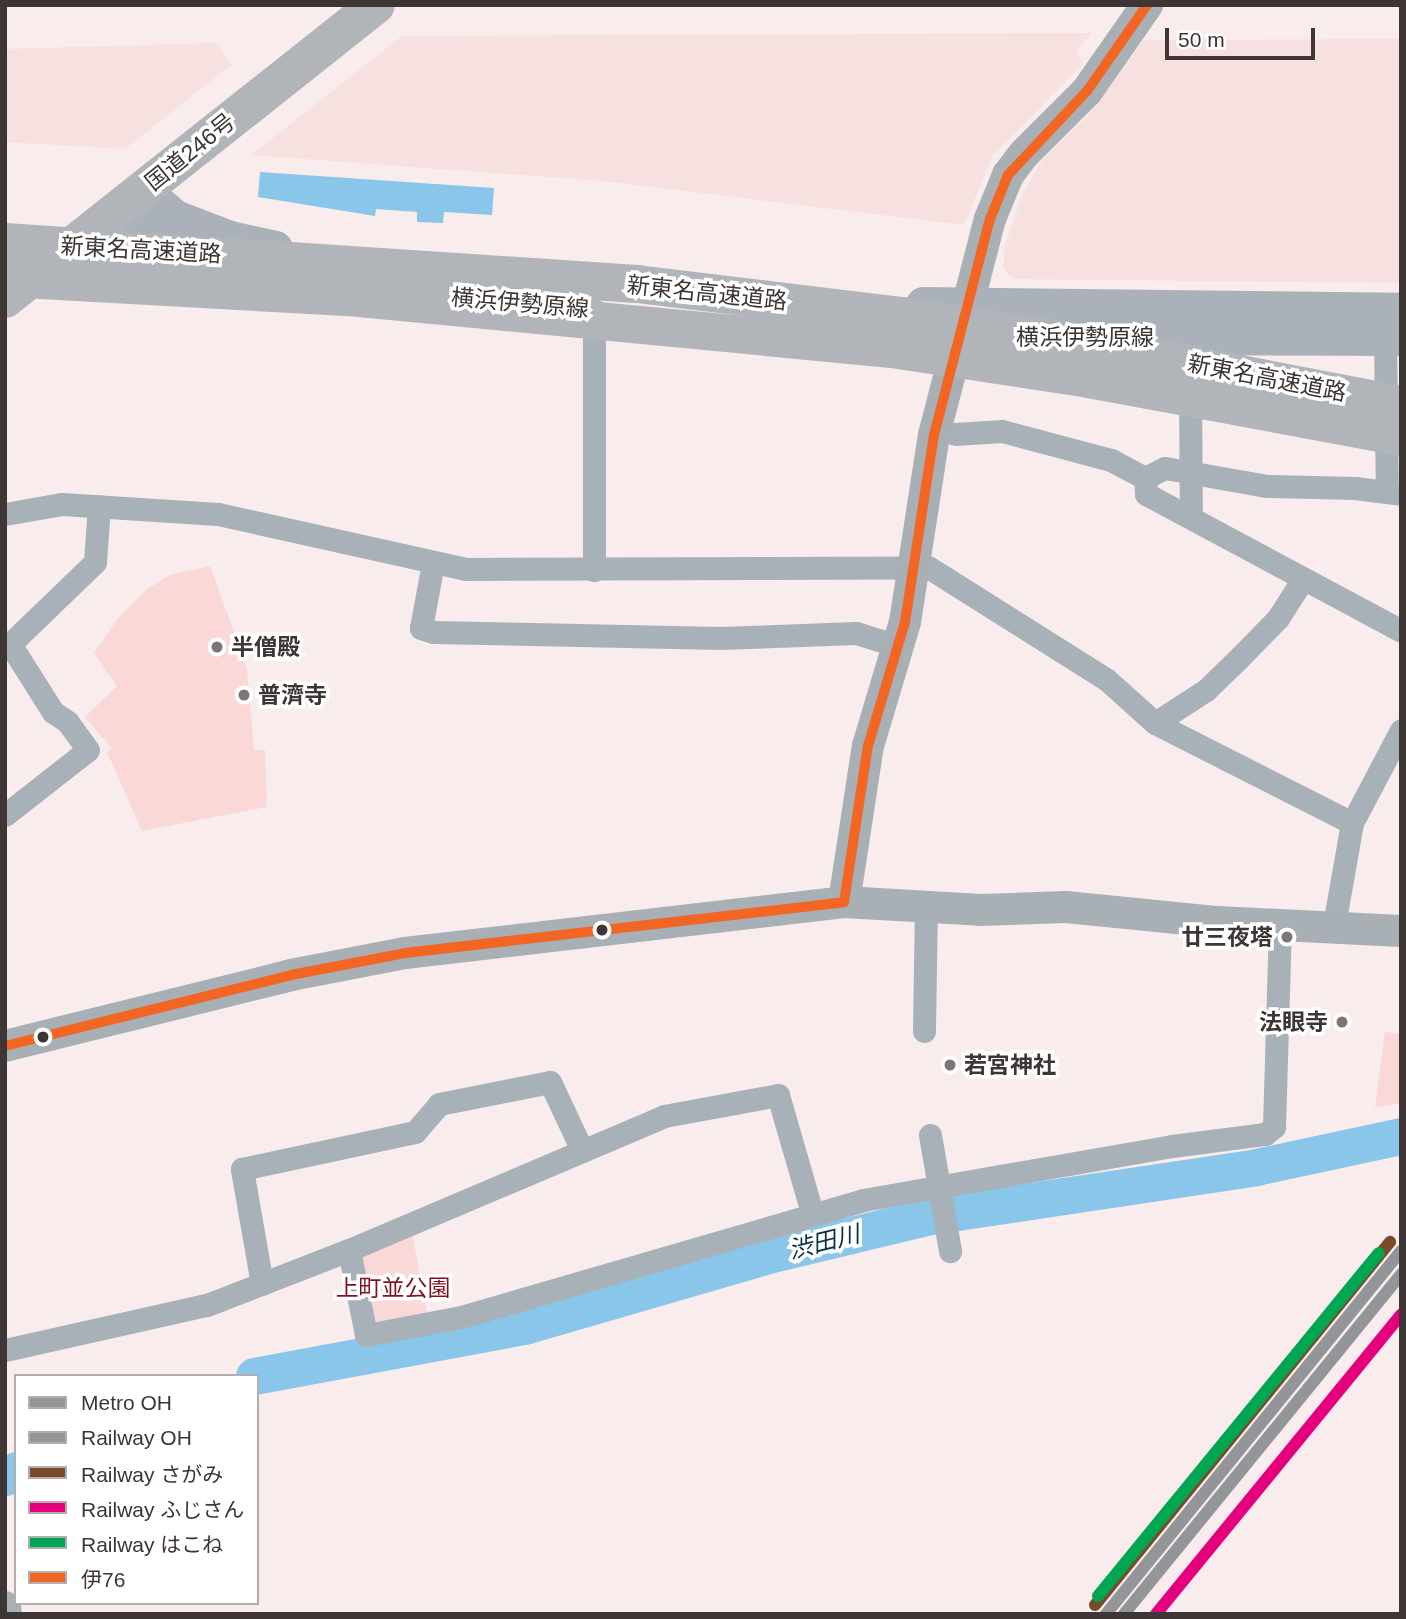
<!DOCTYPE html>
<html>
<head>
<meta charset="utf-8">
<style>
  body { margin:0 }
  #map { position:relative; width:1406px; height:1619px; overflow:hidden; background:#f8ecec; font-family:Arial,"Noto Sans JP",sans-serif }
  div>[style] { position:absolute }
  .built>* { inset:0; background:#f7e0e0 }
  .green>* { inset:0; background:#f9d8d7 }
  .water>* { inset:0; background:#89c6e9 }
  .river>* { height:37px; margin:-18.5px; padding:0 18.5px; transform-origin:18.5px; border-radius:18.5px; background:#89c6e9 }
  .street>* { height:23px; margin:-11.5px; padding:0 11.5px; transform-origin:11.5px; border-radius:11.5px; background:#a8b1b8 }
  .secondary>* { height:32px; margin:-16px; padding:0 16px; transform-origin:16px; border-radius:16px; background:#a8b0b6 }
  .primary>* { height:35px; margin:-17.5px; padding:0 17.5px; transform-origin:17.5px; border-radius:17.5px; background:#abb1b8 }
  .highway>* { height:38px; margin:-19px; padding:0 19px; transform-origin:19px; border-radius:19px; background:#b1b5ba }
  .highway-bridge>* { height:38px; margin:-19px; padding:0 19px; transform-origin:19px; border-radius:19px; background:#b1b5ba }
  .bus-1>* { height:10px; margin:-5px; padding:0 5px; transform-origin:5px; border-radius:5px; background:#f26522 }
  .rail-1>* { height:12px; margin:-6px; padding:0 6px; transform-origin:6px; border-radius:6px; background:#939598 }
  .rail-2>* { height:12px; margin:-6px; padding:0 6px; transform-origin:6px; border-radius:6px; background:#7a4b2a }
  .rail-3>* { height:12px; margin:-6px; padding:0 6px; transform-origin:6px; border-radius:6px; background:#e5007d }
  .rail-4>* { height:12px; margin:-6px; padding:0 6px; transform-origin:6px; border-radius:6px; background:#00a651 }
  .metro-1>* { height:12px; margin:-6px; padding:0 6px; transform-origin:6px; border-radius:6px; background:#939598 }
  .dots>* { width:19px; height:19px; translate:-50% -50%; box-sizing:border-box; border:4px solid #fff; border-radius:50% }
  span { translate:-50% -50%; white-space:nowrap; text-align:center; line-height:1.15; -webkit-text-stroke:7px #fff; paint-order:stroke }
  .street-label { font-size:23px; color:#3e3535 }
  .poi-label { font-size:23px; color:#3e3535; font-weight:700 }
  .left { translate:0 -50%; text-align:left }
  .right { translate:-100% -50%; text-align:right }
  .park-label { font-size:23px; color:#81111f }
  .water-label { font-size:24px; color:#073246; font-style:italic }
  .frame { position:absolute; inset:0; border:7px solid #3e3535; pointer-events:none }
  .legend { position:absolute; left:14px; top:1374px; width:245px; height:231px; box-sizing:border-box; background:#fff; border:2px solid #b2aeae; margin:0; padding:9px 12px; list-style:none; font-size:21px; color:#3e3535 }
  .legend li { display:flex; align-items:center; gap:14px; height:35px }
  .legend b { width:35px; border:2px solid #b2aeae }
  .scale { position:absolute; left:1165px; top:28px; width:150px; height:32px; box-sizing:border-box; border:4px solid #3e3535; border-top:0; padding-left:9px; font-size:21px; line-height:24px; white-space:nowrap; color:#3e3535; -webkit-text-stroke:5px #fff; paint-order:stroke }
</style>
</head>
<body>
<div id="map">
  <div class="built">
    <i style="clip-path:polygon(1092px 33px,1077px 50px,1083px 64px,993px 155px,964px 225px,603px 181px,251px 155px,402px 36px)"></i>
    <i style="clip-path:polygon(1401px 39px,1401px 283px,1013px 279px,1003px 268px,1005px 246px,1022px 195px,1043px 159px,1087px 117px,1144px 40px)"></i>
    <i style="clip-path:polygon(215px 43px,232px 64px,125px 149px,5px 142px,5px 49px)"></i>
  </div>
  <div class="green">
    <i style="clip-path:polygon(210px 566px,247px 668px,254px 750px,265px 750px,267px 807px,142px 831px,107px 752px,112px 749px,85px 717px,117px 686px,94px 653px,119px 617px,146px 590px,170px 575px)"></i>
    <i style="clip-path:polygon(1385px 1032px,1401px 1034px,1401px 1103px,1375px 1107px)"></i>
    <i style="clip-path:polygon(412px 1233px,428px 1318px,370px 1323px,359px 1255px)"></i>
  </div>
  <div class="water">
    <i style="clip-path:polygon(260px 172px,494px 188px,492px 215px,444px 212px,443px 223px,417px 222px,417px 212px,376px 209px,375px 216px,258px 197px)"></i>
  </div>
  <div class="river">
    <i style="left:254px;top:1376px;width:275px;rotate:-10.5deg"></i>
    <i style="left:524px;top:1326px;width:254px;rotate:-16.2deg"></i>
    <i style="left:768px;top:1255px;width:167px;rotate:-13.5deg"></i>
    <i style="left:930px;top:1216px;width:330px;rotate:-8.5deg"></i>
    <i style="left:1256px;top:1167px;width:148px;rotate:-12.1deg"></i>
    <i style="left:5px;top:1477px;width:13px;rotate:-32deg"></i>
  </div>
  <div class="street">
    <i style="left:594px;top:310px;width:260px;rotate:90deg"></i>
    <i style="left:1385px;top:338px;width:154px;rotate:89.3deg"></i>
    <i style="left:1190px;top:388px;width:129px;rotate:89.6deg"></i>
    <i style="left:955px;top:434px;width:47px;rotate:-3.7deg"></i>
    <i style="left:1002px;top:431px;width:113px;rotate:14.9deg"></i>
    <i style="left:1111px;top:460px;width:38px;rotate:28deg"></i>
    <i style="left:1145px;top:478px;width:16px;rotate:86deg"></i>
    <i style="left:1146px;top:494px;width:289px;rotate:28.2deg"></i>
    <i style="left:1145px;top:478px;width:22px;rotate:-27deg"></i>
    <i style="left:1165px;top:468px;width:104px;rotate:10deg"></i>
    <i style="left:1267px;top:486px;width:88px;rotate:1.3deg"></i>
    <i style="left:1355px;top:488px;width:46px;rotate:7.4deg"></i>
    <i style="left:5px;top:514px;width:58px;rotate:-10deg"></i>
    <i style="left:62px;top:504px;width:156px;rotate:3.7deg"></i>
    <i style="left:218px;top:514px;width:254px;rotate:12.5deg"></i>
    <i style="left:466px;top:569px;width:462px;rotate:-0.2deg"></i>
    <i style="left:928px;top:567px;width:210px;rotate:32.2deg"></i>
    <i style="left:1106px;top:679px;width:66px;rotate:41.9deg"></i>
    <i style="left:1155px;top:723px;width:221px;rotate:26.9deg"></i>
    <i style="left:433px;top:563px;width:66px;rotate:100.5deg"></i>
    <i style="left:421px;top:628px;width:13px;rotate:18deg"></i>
    <i style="left:433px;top:632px;width:287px;rotate:1.2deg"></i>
    <i style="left:720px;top:638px;width:136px;rotate:-2.1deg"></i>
    <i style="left:856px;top:633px;width:44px;rotate:17.2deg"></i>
    <i style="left:5px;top:649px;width:125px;rotate:-44deg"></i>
    <i style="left:95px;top:562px;width:56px;rotate:-85.9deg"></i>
    <i style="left:1155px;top:723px;width:61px;rotate:-32.9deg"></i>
    <i style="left:1206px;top:690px;width:46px;rotate:-44.1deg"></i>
    <i style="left:1239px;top:658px;width:56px;rotate:-45.7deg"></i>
    <i style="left:1278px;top:618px;width:46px;rotate:-57.3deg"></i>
    <i style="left:5px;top:815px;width:105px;rotate:-38.1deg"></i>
    <i style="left:88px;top:750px;width:34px;rotate:-126deg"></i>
    <i style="left:68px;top:722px;width:18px;rotate:-146deg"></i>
    <i style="left:53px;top:712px;width:80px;rotate:-122.3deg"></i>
    <i style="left:1334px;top:925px;width:104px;rotate:-80deg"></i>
    <i style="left:1352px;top:823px;width:105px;rotate:-62.2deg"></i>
    <i style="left:924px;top:1031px;width:124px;rotate:-89.1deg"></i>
    <i style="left:930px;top:1135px;width:118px;rotate:80.2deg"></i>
    <i style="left:349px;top:1250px;width:87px;rotate:78.7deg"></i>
    <i style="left:366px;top:1335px;width:97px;rotate:-10.7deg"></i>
    <i style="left:461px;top:1317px;width:419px;rotate:-16.2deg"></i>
    <i style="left:863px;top:1200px;width:314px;rotate:-9.9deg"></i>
    <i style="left:1172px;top:1146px;width:94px;rotate:-7.4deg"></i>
    <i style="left:1265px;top:1134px;width:11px;rotate:-38deg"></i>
    <i style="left:1274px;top:1127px;width:203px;rotate:-88.3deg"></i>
    <i style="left:262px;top:1284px;width:117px;rotate:-99.9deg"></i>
    <i style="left:242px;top:1169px;width:177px;rotate:-12.1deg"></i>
    <i style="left:415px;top:1132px;width:37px;rotate:-49deg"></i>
    <i style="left:439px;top:1104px;width:113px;rotate:-11.2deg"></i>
    <i style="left:550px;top:1082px;width:75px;rotate:64.8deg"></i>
    <i style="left:5px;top:1350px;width:207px;rotate:-12.6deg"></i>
    <i style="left:207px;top:1305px;width:152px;rotate:-21.2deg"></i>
    <i style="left:349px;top:1250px;width:342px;rotate:-23deg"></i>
    <i style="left:664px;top:1116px;width:116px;rotate:-10.4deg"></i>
    <i style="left:778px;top:1095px;width:123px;rotate:73.9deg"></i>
  </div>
  <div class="secondary">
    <i style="left:844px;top:902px;width:158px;rotate:-81.3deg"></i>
    <i style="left:868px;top:746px;width:129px;rotate:-73.4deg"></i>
    <i style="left:905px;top:622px;width:189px;rotate:-81.2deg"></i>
    <i style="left:934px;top:435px;width:223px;rotate:-75.5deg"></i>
    <i style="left:990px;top:219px;width:48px;rotate:-67.8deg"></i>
    <i style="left:1008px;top:175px;width:26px;rotate:-53deg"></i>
    <i style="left:1024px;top:154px;width:89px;rotate:-45deg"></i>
    <i style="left:1087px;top:91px;width:105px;rotate:-55.1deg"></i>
    <i style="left:5px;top:1046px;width:295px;rotate:-13.9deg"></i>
    <i style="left:291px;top:975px;width:116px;rotate:-10.9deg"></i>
    <i style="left:405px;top:953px;width:442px;rotate:-6.6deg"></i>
    <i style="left:844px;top:902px;width:137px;rotate:3.3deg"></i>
    <i style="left:981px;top:910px;width:85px;rotate:-2deg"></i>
    <i style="left:1066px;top:907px;width:152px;rotate:5.7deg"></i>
    <i style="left:1217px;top:922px;width:184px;rotate:2.8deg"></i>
    <i style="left:5px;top:1607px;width:7px;rotate:82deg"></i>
  </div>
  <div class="primary">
    <i style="left:143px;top:190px;width:42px;rotate:40.2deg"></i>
    <i style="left:175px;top:217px;width:59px;rotate:20.9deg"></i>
    <i style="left:230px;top:238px;width:46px;rotate:12.5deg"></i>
    <i style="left:116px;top:212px;width:42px;rotate:40.2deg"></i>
    <i style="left:148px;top:239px;width:36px;rotate:21deg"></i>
    <i style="left:923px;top:304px;width:478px;rotate:0.7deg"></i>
    <i style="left:1100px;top:337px;width:301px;rotate:0.2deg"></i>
  </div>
  <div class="highway">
    <i style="left:5px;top:299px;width:473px;rotate:-38.4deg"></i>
  </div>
  <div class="highway-bridge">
    <i style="left:5px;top:242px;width:633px;rotate:3.8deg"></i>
    <i style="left:637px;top:284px;width:267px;rotate:6.9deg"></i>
    <i style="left:902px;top:316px;width:174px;rotate:8.6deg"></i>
    <i style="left:1074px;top:342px;width:333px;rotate:10.9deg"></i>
    <i style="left:5px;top:278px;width:355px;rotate:3.2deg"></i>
    <i style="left:359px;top:298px;width:535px;rotate:5.47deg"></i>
    <i style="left:892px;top:349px;width:188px;rotate:8.6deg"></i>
    <i style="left:1078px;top:377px;width:329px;rotate:10.5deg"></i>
  </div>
  <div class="bus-1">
    <i style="left:844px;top:902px;width:158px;rotate:-81.3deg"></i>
    <i style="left:868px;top:746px;width:129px;rotate:-73.4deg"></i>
    <i style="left:905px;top:622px;width:189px;rotate:-81.2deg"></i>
    <i style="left:934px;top:435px;width:223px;rotate:-75.5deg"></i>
    <i style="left:990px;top:219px;width:48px;rotate:-67.8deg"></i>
    <i style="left:1008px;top:175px;width:115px;rotate:-46.8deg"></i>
    <i style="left:1087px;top:91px;width:105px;rotate:-55.1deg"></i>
    <i style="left:5px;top:1046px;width:295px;rotate:-13.9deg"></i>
    <i style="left:291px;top:975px;width:116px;rotate:-10.9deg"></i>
    <i style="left:405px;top:953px;width:442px;rotate:-6.6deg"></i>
  </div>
  <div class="rail-1">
    <i style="left:1124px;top:1614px;width:439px;rotate:-50.8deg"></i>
  </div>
  <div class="rail-2">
    <i style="left:1095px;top:1605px;width:468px;rotate:-50.9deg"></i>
  </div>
  <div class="rail-3">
    <i style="left:1156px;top:1614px;width:387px;rotate:-50.7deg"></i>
  </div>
  <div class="rail-4">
    <i style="left:1098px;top:1596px;width:443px;rotate:-50.7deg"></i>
  </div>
  <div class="metro-1">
    <i style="left:1106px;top:1614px;width:468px;rotate:-50.9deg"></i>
  </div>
  <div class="dots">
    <i style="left:217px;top:647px;background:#7f7575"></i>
    <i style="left:244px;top:695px;background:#7f7575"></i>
    <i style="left:602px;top:930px;background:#3e3535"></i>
    <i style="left:1287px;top:937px;background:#7f7575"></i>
    <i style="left:1342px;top:1022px;background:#7f7575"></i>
    <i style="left:43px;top:1037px;background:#3e3535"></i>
    <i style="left:950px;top:1065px;background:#7f7575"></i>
  </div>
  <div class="street-label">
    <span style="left:190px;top:152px;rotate:-39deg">国道246号</span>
    <span style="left:141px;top:250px;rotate:3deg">新東名高速道路</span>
    <span style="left:707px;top:293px;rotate:6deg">新東名高速道路</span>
    <span style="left:520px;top:303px;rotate:5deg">横浜伊勢原線</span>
    <span style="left:1085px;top:337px">横浜伊勢原線</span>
    <span style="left:1267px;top:378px;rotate:11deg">新東名高速道路</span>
  </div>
  <div class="poi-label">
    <span class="left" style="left:231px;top:647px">半僧殿</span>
    <span class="left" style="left:258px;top:695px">普濟寺</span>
    <span class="right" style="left:1273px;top:937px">廿三夜塔</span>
    <span class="right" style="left:1328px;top:1022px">法眼寺</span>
    <span class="left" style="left:964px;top:1065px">若宮神社</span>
  </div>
  <div class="park-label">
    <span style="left:393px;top:1288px">上町並公園</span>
  </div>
  <div class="water-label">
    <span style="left:824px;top:1242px;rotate:-14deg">渋田川</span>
  </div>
  <div class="frame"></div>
  <ul class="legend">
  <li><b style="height:9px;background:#939598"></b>Metro OH</li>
  <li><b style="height:9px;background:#939598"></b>Railway OH</li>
  <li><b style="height:9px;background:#7a4b2a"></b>Railway さがみ</li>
  <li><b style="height:9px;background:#e5007d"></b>Railway ふじさん</li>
  <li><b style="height:9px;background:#00a651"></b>Railway はこね</li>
  <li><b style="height:9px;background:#f26522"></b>伊76</li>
  </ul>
  <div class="scale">50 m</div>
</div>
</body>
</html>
